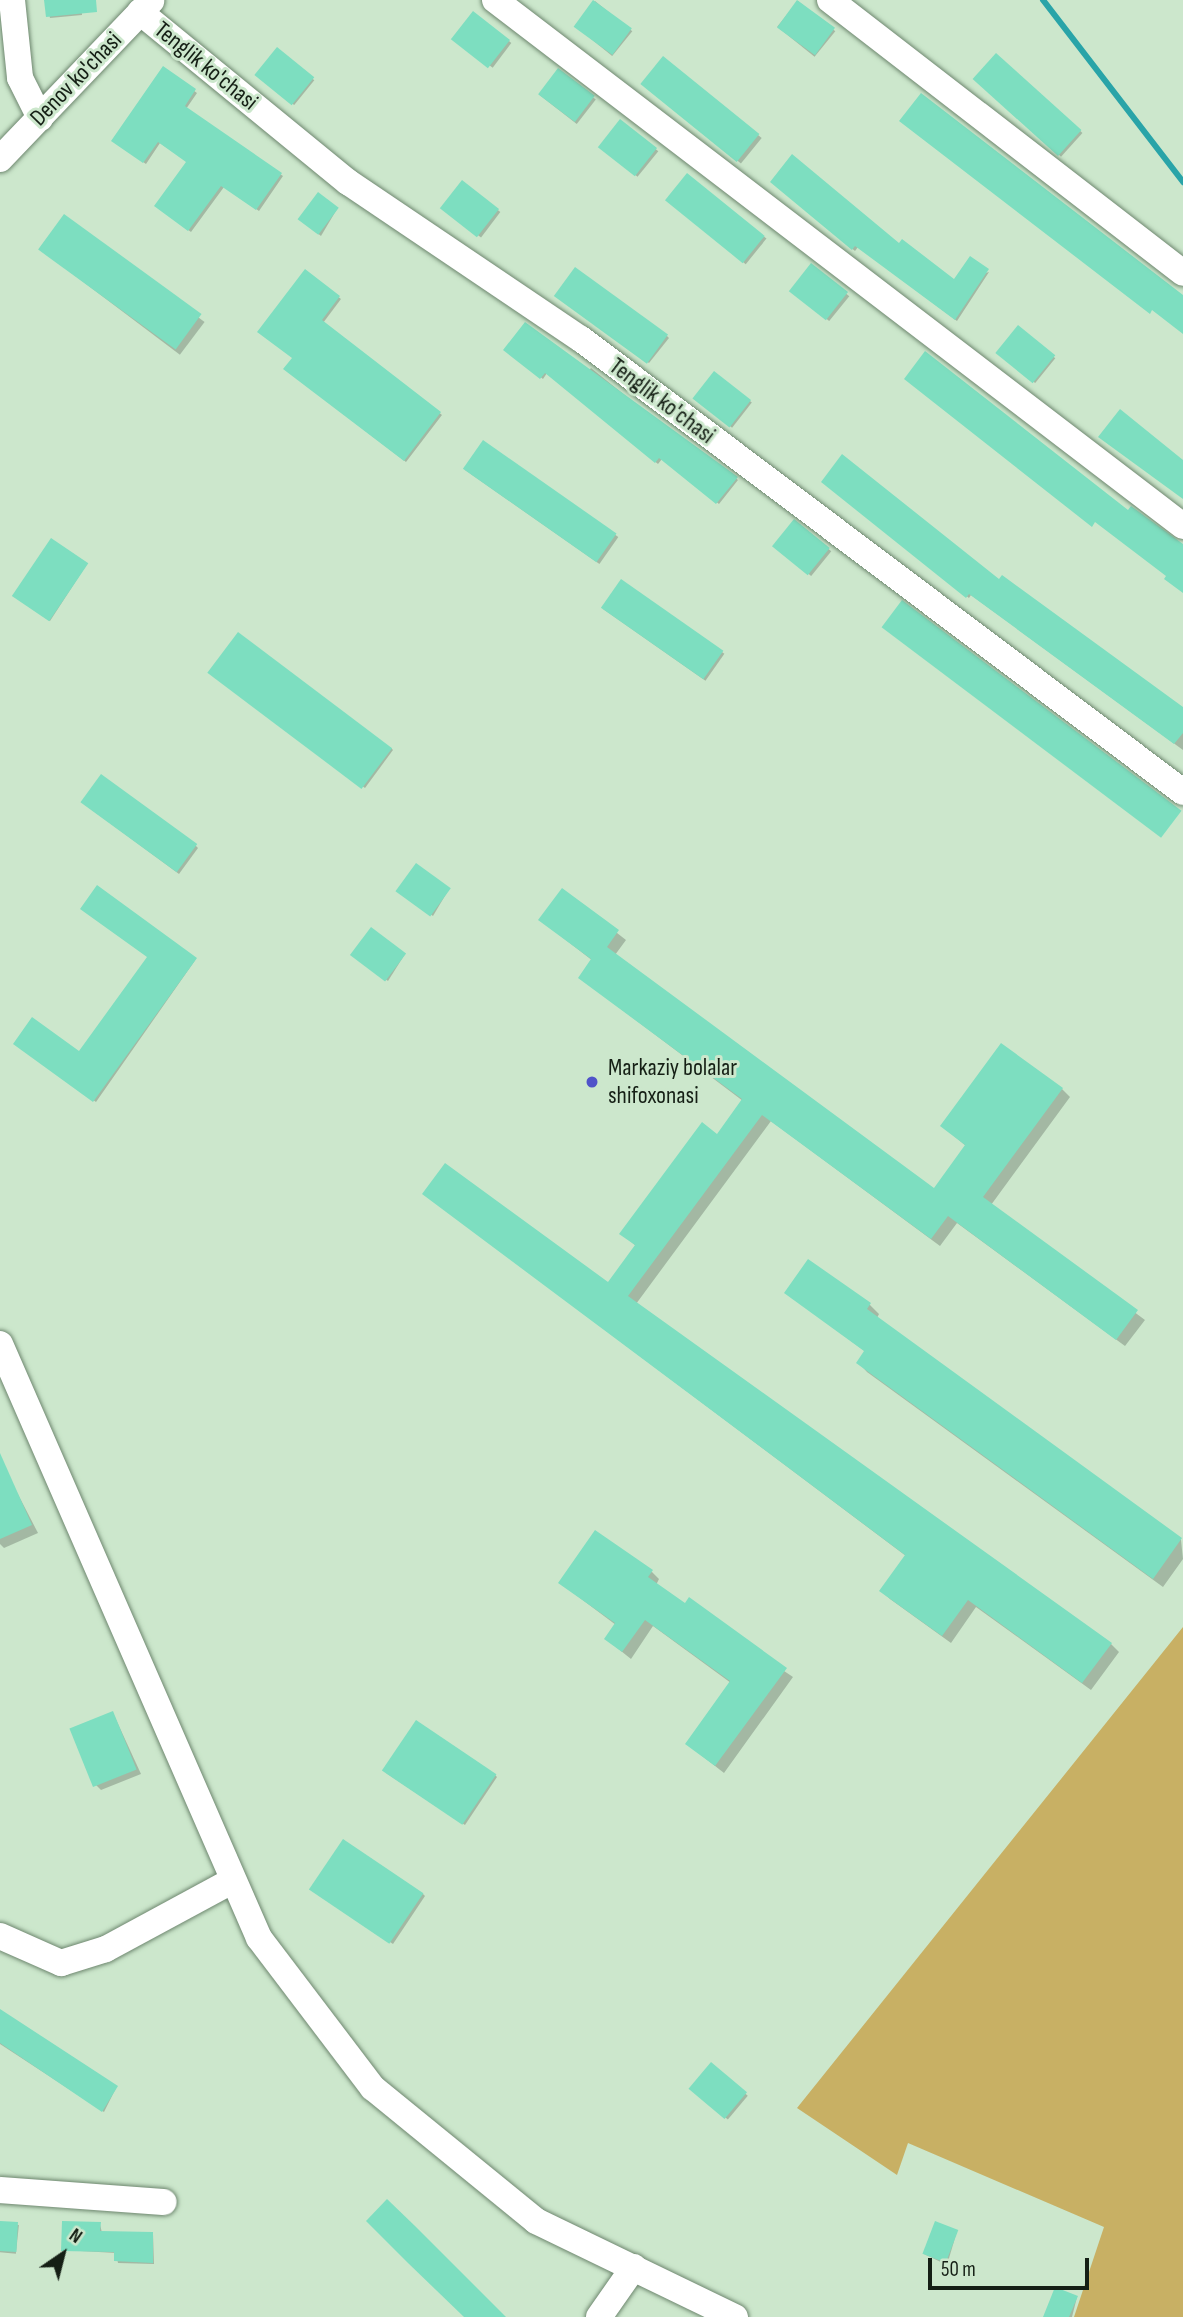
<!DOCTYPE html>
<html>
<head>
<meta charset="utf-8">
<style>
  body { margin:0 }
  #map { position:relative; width:1183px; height:2317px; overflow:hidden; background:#cce7cc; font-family:"Sofia Sans Condensed",sans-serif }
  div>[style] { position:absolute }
  .green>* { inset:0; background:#c8b064 }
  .shadow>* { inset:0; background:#0003; transform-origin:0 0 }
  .stream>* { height:6px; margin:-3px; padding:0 3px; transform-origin:3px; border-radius:3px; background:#29a4a8 }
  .building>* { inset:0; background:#7ddec0; transform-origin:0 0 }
  .roads { filter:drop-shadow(0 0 2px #6e876f) drop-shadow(0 0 2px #6e876f) }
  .minor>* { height:26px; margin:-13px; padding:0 13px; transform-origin:13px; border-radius:13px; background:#fff }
  .dots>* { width:19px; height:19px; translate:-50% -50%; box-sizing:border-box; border:4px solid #cce7cc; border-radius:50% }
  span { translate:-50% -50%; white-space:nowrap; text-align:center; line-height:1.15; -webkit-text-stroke:6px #cce7cc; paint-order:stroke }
  .street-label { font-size:24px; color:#151f15 }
  .poi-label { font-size:24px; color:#151f15 }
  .left { translate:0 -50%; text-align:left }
  .north { position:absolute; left:28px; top:2219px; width:70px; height:70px; -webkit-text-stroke:5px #cce7cc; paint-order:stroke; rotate:35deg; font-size:19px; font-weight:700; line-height:28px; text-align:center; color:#151f15 }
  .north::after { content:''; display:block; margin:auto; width:24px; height:32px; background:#151f15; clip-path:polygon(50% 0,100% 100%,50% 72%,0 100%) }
  .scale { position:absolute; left:928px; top:2258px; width:161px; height:32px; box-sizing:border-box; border:4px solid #151f15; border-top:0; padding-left:9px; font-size:21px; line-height:24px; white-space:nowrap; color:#151f15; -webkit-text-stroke:5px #cce7cc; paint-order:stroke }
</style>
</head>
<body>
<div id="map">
  <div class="green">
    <i style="clip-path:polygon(1183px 1627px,1183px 2317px,1074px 2317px,1104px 2227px,908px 2143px,897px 2175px,797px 2108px)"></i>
  </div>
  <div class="shadow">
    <i style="clip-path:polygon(46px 0,81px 0,82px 15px,50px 18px)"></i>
    <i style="left:595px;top:1px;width:48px;height:32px;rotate:39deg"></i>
    <i style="left:798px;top:1px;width:48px;height:33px;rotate:39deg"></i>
    <i style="left:473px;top:14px;width:48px;height:31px;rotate:37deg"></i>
    <i style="left:277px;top:50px;width:48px;height:32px;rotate:39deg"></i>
    <i style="left:997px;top:56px;width:115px;height:32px;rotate:42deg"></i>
    <i style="left:663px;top:58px;width:127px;height:33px;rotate:39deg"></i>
    <i style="clip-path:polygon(163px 69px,197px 93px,186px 109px,283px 176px,259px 211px,224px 187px,191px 232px,158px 208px,188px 162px,160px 143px,146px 164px,115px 143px)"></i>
    <i style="left:558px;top:70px;width:48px;height:31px;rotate:38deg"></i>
    <i style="left:621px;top:121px;width:48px;height:33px;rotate:39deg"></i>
    <i style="left:688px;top:175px;width:101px;height:33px;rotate:39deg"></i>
    <i style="clip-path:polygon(772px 182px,899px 245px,955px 282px,989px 272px,957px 321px,858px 247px,855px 251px)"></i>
    <i style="left:462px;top:183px;width:48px;height:32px;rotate:37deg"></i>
    <i style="clip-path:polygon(337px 209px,321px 236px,302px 221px)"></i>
    <i style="left:64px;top:216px;width:176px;height:41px;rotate:37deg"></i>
    <i style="left:812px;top:266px;width:48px;height:32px;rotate:39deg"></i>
    <i style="clip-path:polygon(306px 272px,341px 299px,323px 323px,442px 415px,406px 462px,287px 371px,294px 358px)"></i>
    <i style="clip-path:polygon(557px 297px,667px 336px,669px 338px,649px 363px)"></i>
    <i style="left:1018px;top:328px;width:48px;height:32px;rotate:39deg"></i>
    <i style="clip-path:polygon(505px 349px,587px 373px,591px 368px,698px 454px,700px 451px,738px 480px,719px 504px,662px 459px,658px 464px,547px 373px,543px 379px)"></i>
    <i style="left:714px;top:373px;width:48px;height:32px;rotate:38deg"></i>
    <i style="left:484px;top:443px;width:164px;height:33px;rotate:35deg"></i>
    <i style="clip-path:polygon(823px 482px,1000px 581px,1183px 709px,1183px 750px,971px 595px,969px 598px)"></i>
    <i style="left:794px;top:521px;width:48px;height:32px;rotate:39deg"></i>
    <i style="clip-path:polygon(87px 564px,50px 621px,15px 597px)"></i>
    <i style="left:622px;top:582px;width:125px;height:33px;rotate:35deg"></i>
    <i style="clip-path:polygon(211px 674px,391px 748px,393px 750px,365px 788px)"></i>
    <i style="clip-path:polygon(84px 804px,196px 846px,198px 848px,179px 874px)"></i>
    <i style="clip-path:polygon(449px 889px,433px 916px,400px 892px)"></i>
    <i style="clip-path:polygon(562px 890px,626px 940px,615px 955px,934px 1190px,966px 1146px,942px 1126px,1062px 1089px,1070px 1097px,991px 1205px,1145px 1320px,1125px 1346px,957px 1223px,940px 1246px,771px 1121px,636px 1304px,1111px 1644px,1119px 1652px,1091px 1690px,976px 1607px,951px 1643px,890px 1599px,881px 1591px,906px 1556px,424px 1194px,608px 1285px,636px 1246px,622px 1234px,718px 1136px,743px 1101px,580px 978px,593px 961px,540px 920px)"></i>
    <i style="clip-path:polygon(405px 954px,388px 981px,355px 957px)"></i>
    <i style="clip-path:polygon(196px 959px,96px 1102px,17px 1045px,80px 1054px)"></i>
    <i style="clip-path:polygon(809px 1261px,870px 1305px,879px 1314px,877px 1318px,1181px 1540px,1183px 1559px,1163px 1587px,867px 1372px,858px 1362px,866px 1352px,786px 1293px)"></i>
    <i style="clip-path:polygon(9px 1477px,38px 1533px,4px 1548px,0 1544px,0 1482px)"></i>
    <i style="clip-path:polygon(652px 1572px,659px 1579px,656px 1585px,793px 1677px,724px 1773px,687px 1744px,731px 1683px,653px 1626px,631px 1659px,606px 1639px,616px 1625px,560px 1583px)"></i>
    <i style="clip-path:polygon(113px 1713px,141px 1774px,101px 1790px,96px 1785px)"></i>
    <i style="clip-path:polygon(386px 1773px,495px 1775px,497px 1777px,465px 1825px)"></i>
    <i style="clip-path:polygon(314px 1892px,423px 1894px,425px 1896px,393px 1944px)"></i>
    <i style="clip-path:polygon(0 2011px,116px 2088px,104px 2112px,0 2044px)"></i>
    <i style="left:711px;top:2065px;width:48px;height:31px;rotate:40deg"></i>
    <i style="left:0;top:2223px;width:19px;height:29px;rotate:6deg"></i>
    <i style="clip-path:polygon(100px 2224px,102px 2233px,153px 2234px,154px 2264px,118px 2263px,116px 2253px,63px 2250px)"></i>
    <i style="clip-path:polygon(957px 2231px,947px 2265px,924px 2254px)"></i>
    <i style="clip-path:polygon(1077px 2297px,1072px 2317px,1045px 2317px)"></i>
  </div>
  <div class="stream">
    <i style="left:1043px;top:0;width:230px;rotate:52.4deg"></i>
  </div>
  <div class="building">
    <i style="clip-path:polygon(44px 0,96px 0,97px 12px,46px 17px)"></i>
    <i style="left:593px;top:0;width:48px;height:33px;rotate:36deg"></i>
    <i style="left:797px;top:0;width:47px;height:34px;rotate:36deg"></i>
    <i style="left:473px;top:11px;width:47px;height:36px;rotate:38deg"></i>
    <i style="left:277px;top:47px;width:48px;height:36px;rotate:39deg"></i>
    <i style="left:996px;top:53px;width:115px;height:35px;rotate:42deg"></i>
    <i style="left:663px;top:56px;width:124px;height:36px;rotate:39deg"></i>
    <i style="clip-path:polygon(163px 66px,196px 89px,185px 106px,282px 173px,256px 210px,221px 186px,188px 231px,154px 206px,186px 162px,158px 142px,143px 163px,111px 141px)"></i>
    <i style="left:558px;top:68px;width:46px;height:33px;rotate:37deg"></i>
    <i style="clip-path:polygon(921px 93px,1183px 295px,1183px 334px,1152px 310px,1150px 314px,899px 121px)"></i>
    <i style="left:620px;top:119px;width:47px;height:36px;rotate:38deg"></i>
    <i style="clip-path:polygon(792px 154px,899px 243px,902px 239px,954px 279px,970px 256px,989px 269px,955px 320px,855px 246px,852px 250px,770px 182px)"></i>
    <i style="left:687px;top:173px;width:100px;height:35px;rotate:39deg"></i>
    <i style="left:462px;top:180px;width:47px;height:36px;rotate:38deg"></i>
    <i style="left:318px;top:192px;width:26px;height:34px;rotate:37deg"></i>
    <i style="left:64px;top:214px;width:170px;height:44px;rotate:36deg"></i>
    <i style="left:811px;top:263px;width:47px;height:36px;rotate:38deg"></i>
    <i style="left:575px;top:267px;width:115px;height:36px;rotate:36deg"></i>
    <i style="clip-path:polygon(305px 269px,340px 296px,322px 320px,441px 412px,404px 461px,283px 369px,292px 358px,257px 332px)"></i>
    <i style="clip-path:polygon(525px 322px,738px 477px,716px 504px,659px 458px,655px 463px,545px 373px,540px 379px,503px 350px)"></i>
    <i style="left:1018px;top:325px;width:48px;height:36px;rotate:39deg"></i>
    <i style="clip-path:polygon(925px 351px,1128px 510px,1131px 506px,1183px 544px,1183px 593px,1164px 579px,1166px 576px,1095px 522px,1092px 527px,904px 379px)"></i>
    <i style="left:714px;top:371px;width:47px;height:35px;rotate:38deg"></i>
    <i style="clip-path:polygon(1120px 409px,1183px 460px,1183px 499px,1098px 437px)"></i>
    <i style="left:483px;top:440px;width:163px;height:35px;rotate:35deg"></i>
    <i style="clip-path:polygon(842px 454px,999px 579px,1002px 575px,1183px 707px,1183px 733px,1174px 744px,969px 594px,966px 598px,821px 482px)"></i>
    <i style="left:794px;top:519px;width:46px;height:35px;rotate:39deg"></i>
    <i style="left:51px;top:538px;width:45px;height:70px;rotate:34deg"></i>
    <i style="left:621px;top:579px;width:125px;height:35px;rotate:35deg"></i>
    <i style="left:902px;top:600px;width:350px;height:34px;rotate:37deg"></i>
    <i style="left:238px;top:632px;width:193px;height:51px;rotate:37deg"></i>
    <i style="left:101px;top:774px;width:119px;height:35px;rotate:36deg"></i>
    <i style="left:416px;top:863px;width:43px;height:35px;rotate:36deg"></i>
    <i style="clip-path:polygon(97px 885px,197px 958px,93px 1102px,13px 1044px,32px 1017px,79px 1051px,147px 957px,80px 909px)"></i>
    <i style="clip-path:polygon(562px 888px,619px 930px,607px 947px,934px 1188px,965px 1145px,940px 1126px,1001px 1043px,1063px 1088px,983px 1197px,1138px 1310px,1116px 1340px,948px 1216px,931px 1239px,762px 1115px,628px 1296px,1112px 1643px,1082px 1683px,968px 1600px,942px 1636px,879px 1591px,905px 1555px,422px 1194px,445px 1163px,608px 1282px,635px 1245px,619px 1234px,702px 1122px,717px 1134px,742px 1099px,578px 978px,591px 959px,538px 920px)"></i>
    <i style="left:371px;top:927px;width:44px;height:35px;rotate:37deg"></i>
    <i style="clip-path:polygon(808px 1259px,871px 1303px,867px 1309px,1182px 1538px,1153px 1579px,856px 1363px,864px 1351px,784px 1293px)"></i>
    <i style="clip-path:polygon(0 1453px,32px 1525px,0 1539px)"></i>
    <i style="clip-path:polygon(595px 1530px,653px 1570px,648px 1577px,685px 1603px,689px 1597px,787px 1668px,715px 1766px,685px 1744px,730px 1681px,645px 1620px,622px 1652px,604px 1639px,615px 1623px,558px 1583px)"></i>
    <i style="left:113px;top:1711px;width:63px;height:47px;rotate:68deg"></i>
    <i style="left:416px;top:1720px;width:97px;height:61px;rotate:34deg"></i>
    <i style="left:343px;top:1839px;width:97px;height:61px;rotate:34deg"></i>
    <i style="clip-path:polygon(0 2009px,118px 2086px,102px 2112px,0 2043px)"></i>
    <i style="left:711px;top:2062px;width:47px;height:35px;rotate:40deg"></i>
    <i style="clip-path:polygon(387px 2199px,415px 2226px,506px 2317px,464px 2317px,408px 2263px,366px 2221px)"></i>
    <i style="left:0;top:2221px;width:18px;height:30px;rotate:3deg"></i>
    <i style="clip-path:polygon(62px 2221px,101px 2222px,100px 2231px,153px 2232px,153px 2263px,114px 2261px,114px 2252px,61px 2251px)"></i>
    <i style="left:935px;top:2221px;width:25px;height:35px;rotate:21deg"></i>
    <i style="clip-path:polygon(1055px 2287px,1078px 2296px,1069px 2317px,1043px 2317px)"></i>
  </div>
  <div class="roads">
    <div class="minor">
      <i style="left:12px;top:0;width:78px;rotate:84.1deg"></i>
      <i style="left:20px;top:78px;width:45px;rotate:63.4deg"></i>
      <i style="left:495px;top:0;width:866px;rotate:37.4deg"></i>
      <i style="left:830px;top:0;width:446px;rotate:37.7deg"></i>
      <i style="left:140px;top:12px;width:269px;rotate:39.3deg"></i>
      <i style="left:348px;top:182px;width:281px;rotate:34deg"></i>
      <i style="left:581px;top:339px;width:753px;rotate:36.96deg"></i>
      <i style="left:0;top:159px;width:219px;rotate:-46.3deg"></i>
      <i style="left:0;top:1344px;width:648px;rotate:66.44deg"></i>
      <i style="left:259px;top:1938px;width:188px;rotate:52.8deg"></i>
      <i style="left:373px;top:2088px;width:210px;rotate:39.2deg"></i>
      <i style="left:536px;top:2221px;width:221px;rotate:25.8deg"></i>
      <i style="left:0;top:1936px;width:67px;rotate:23.9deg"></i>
      <i style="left:61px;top:1963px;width:47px;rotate:-17.3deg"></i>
      <i style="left:106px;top:1949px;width:143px;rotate:-28.4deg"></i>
      <i style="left:0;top:2190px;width:164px;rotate:4.2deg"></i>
      <i style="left:599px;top:2317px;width:61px;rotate:-55deg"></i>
    </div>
  </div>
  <div class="dots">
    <i style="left:592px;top:1082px;background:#5053c9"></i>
  </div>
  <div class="street-label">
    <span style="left:206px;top:66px;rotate:39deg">Tenglik ko'chasi</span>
    <span style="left:76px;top:79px;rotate:-46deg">Denov ko'chasi</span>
    <span style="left:662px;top:401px;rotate:37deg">Tenglik ko'chasi</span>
  </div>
  <div class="poi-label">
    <span class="left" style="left:608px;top:1082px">Markaziy bolalar<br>shifoxonasi</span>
  </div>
  <div class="north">N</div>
  <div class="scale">50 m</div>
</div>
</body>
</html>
